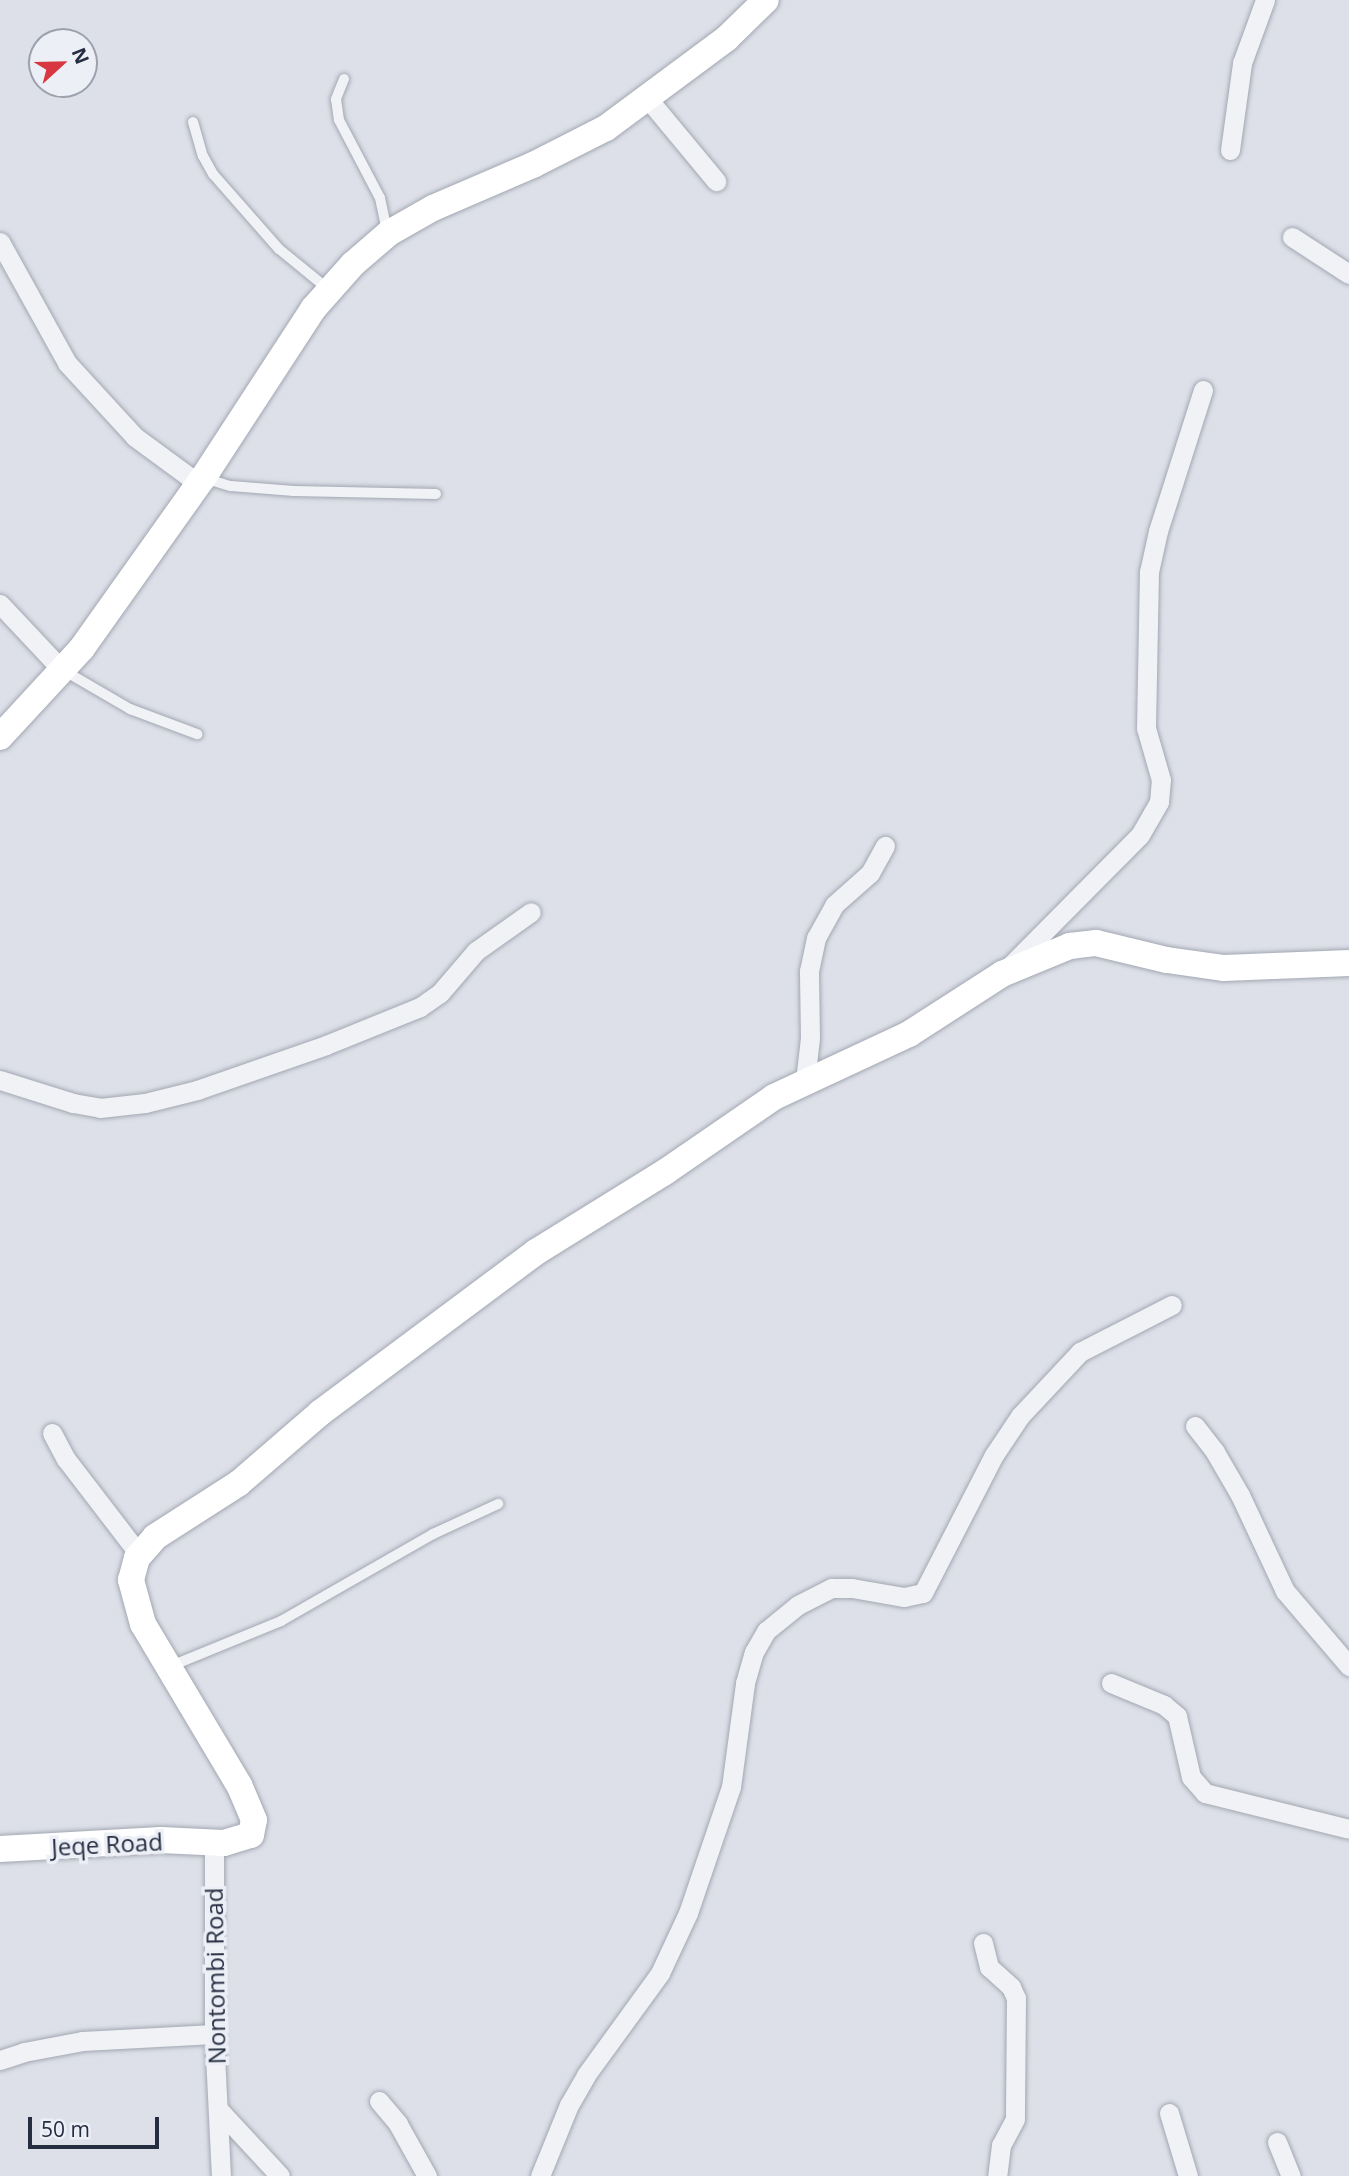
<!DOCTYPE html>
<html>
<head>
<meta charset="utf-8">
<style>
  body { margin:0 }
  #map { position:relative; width:1349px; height:2176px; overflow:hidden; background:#dde0e8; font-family:"Open Sans",sans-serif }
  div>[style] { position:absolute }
  .roads { filter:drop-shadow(0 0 2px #a2a7b2) drop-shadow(0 0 2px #a2a7b2) }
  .lane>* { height:10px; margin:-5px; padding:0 5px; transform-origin:5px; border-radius:5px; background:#f0f2f6 }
  .street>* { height:19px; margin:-9.5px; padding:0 9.5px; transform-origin:9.5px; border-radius:9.5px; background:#f0f2f6 }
  .secondary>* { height:26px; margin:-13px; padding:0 13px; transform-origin:13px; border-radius:13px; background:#fff }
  span { translate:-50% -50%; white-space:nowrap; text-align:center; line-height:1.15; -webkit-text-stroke:7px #eceff6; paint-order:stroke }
  .street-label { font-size:24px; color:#252d40 }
  .north { position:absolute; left:28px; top:28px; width:70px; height:70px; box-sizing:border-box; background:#eceff6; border:2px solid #9ca1ad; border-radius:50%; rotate:68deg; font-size:19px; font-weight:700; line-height:28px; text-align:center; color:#252d40 }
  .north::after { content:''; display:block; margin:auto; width:24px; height:32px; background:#d83741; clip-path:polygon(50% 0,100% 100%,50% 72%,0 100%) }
  .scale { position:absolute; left:28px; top:2117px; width:131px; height:32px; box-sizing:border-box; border:4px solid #252d40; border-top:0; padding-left:9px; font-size:21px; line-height:24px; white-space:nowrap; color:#252d40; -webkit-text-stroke:5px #eceff6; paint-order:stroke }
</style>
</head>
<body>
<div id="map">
  <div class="roads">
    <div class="lane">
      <i style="left:344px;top:79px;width:22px;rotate:112deg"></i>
      <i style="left:336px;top:99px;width:21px;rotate:82deg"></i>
      <i style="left:339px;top:120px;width:88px;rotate:62.3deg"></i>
      <i style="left:380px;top:198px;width:34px;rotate:78deg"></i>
      <i style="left:193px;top:122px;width:35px;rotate:74deg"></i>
      <i style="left:203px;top:156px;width:21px;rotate:61deg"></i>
      <i style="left:213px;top:174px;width:100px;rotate:48.7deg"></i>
      <i style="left:279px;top:249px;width:63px;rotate:39.2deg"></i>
      <i style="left:204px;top:478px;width:28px;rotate:17deg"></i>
      <i style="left:231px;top:486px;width:63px;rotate:4.5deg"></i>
      <i style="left:294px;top:491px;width:142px;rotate:1.2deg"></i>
      <i style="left:63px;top:670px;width:78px;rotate:30.2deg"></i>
      <i style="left:130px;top:709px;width:72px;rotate:20.5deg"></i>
      <i style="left:171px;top:1666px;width:119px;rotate:-22.2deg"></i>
      <i style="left:281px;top:1621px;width:175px;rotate:-29.8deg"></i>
      <i style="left:433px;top:1534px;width:72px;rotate:-24.8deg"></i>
    </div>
    <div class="street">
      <i style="left:648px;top:99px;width:107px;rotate:50.3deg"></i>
      <i style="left:1230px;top:150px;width:88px;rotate:-82.1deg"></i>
      <i style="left:1242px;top:63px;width:67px;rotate:-69.9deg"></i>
      <i style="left:1292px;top:237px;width:68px;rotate:33deg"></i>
      <i style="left:0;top:242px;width:138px;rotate:61deg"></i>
      <i style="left:67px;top:363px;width:100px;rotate:47.4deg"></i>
      <i style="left:135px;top:437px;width:79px;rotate:36.3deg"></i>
      <i style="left:0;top:604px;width:91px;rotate:46.8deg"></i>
      <i style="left:1008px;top:968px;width:187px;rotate:-45.2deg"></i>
      <i style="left:1140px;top:835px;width:38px;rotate:-60deg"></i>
      <i style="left:1159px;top:802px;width:22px;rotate:-85deg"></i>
      <i style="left:1161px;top:780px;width:54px;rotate:-106.1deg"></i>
      <i style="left:1146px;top:728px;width:156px;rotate:-88.9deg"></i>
      <i style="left:1149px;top:572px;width:42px;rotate:-77.6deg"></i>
      <i style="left:1158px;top:531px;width:148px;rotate:-72.3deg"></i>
      <i style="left:0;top:1080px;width:77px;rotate:17.5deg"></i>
      <i style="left:73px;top:1103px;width:27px;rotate:10deg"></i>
      <i style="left:100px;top:1108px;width:45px;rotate:-6.3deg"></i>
      <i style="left:145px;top:1103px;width:54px;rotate:-14deg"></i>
      <i style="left:197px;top:1090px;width:137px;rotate:-19.2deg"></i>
      <i style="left:326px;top:1045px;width:101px;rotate:-22deg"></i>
      <i style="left:420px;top:1007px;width:24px;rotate:-35deg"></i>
      <i style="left:440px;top:993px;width:55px;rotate:-49.4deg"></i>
      <i style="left:476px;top:951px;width:67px;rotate:-35.3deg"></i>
      <i style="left:805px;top:1081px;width:43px;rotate:-83.4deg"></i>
      <i style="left:810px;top:1038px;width:67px;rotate:-90.9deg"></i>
      <i style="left:809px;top:971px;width:34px;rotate:-78deg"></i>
      <i style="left:816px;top:938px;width:38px;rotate:-61deg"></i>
      <i style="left:834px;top:905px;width:48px;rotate:-41.6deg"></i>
      <i style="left:870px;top:873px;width:31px;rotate:-61deg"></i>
      <i style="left:1195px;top:1426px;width:33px;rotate:52deg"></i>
      <i style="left:1215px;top:1452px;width:50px;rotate:59.8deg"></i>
      <i style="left:1240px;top:1495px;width:106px;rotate:64.9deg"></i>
      <i style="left:1285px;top:1591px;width:99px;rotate:49.5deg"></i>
      <i style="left:52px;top:1433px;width:30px;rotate:62deg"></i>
      <i style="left:66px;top:1459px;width:120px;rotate:52.5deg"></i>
      <i style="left:1111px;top:1683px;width:57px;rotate:22.5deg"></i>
      <i style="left:1164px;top:1705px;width:17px;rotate:40deg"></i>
      <i style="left:1177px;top:1716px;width:63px;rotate:77.1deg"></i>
      <i style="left:1191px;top:1777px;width:21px;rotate:49deg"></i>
      <i style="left:1205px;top:1793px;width:148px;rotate:14deg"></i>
      <i style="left:214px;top:1843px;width:191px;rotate:90deg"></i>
      <i style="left:214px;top:2034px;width:142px;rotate:87.2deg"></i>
      <i style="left:983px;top:1943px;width:25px;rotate:76deg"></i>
      <i style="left:989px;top:1967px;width:30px;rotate:42deg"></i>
      <i style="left:1011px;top:1987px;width:12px;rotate:66deg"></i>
      <i style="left:1016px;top:1998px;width:121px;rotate:90.5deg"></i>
      <i style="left:1015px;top:2119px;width:30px;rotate:118deg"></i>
      <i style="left:1001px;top:2145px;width:31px;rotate:97deg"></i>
      <i style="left:0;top:2060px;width:25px;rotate:-18deg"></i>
      <i style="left:24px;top:2052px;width:59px;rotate:-10.7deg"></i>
      <i style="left:82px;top:2041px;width:132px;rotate:-3deg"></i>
      <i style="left:379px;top:2101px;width:30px;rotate:50deg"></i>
      <i style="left:398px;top:2124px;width:60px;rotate:60.9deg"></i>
      <i style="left:218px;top:2109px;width:91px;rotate:47.2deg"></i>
      <i style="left:1169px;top:2113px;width:66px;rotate:73.2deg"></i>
      <i style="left:1277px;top:2142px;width:37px;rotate:68deg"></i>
      <i style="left:540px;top:2176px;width:77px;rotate:-67.8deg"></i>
      <i style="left:569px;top:2105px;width:34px;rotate:-60deg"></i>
      <i style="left:586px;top:2075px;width:126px;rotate:-54deg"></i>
      <i style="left:660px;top:1973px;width:66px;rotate:-65deg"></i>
      <i style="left:688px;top:1913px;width:133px;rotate:-71.2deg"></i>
      <i style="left:731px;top:1787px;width:105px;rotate:-82.3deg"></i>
      <i style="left:745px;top:1683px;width:32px;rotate:-74deg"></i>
      <i style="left:754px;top:1652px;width:24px;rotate:-60deg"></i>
      <i style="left:766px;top:1631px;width:41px;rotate:-39.1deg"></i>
      <i style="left:798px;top:1605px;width:38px;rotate:-27deg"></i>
      <i style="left:832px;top:1588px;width:20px"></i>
      <i style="left:852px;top:1588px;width:53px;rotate:9.8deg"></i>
      <i style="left:904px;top:1597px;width:19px;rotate:-12deg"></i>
      <i style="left:923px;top:1593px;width:155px;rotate:-62.8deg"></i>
      <i style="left:994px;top:1455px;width:47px;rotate:-56.3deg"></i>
      <i style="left:1020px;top:1416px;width:88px;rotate:-46.8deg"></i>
      <i style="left:1080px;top:1352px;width:103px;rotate:-27.1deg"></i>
    </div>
    <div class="secondary">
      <i style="left:0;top:737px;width:121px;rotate:-47.3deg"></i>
      <i style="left:82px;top:648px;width:209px;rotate:-54.6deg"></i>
      <i style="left:203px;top:478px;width:202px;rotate:-56.9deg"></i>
      <i style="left:313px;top:309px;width:60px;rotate:-48.4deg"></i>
      <i style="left:353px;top:264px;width:48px;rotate:-40.7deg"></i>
      <i style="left:389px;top:233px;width:51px;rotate:-29.6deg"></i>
      <i style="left:433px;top:208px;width:109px;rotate:-23.3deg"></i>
      <i style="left:533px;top:165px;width:82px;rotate:-26.9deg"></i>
      <i style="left:606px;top:128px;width:151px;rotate:-36.6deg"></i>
      <i style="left:727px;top:38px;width:54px;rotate:-44.3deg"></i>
      <i style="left:0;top:1849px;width:161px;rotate:-3.2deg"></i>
      <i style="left:161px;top:1840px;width:63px;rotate:2.7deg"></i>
      <i style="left:224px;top:1843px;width:28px;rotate:-17deg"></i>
      <i style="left:251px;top:1835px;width:15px;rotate:-79deg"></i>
      <i style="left:254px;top:1820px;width:38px;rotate:-113deg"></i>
      <i style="left:239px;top:1785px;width:187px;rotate:-120.8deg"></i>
      <i style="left:143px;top:1624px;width:46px;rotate:-105.3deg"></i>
      <i style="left:131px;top:1580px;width:23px;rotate:-75deg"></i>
      <i style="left:137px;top:1558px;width:28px;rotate:-49deg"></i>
      <i style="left:155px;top:1537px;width:100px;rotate:-32.7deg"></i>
      <i style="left:239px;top:1483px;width:107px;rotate:-40.8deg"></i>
      <i style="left:320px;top:1413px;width:269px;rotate:-36.7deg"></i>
      <i style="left:536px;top:1252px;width:152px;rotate:-31.8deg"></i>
      <i style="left:665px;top:1172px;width:132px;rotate:-34.5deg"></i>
      <i style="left:774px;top:1097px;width:149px;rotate:-25deg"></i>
      <i style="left:909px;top:1034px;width:111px;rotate:-32.8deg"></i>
      <i style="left:1002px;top:974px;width:74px;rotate:-22.4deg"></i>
      <i style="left:1070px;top:946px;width:26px;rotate:-7deg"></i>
      <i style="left:1096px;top:943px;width:73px;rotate:13.5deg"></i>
      <i style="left:1167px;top:960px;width:58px;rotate:8deg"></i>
      <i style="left:1224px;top:968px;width:125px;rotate:-2.3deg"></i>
    </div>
  </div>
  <div class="street-label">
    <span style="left:107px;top:1844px;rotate:-3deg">Jeqe Road</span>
    <span style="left:215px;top:1976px;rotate:-91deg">Nontombi Road</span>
  </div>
  <div class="north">N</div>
  <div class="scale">50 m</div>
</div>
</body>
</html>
